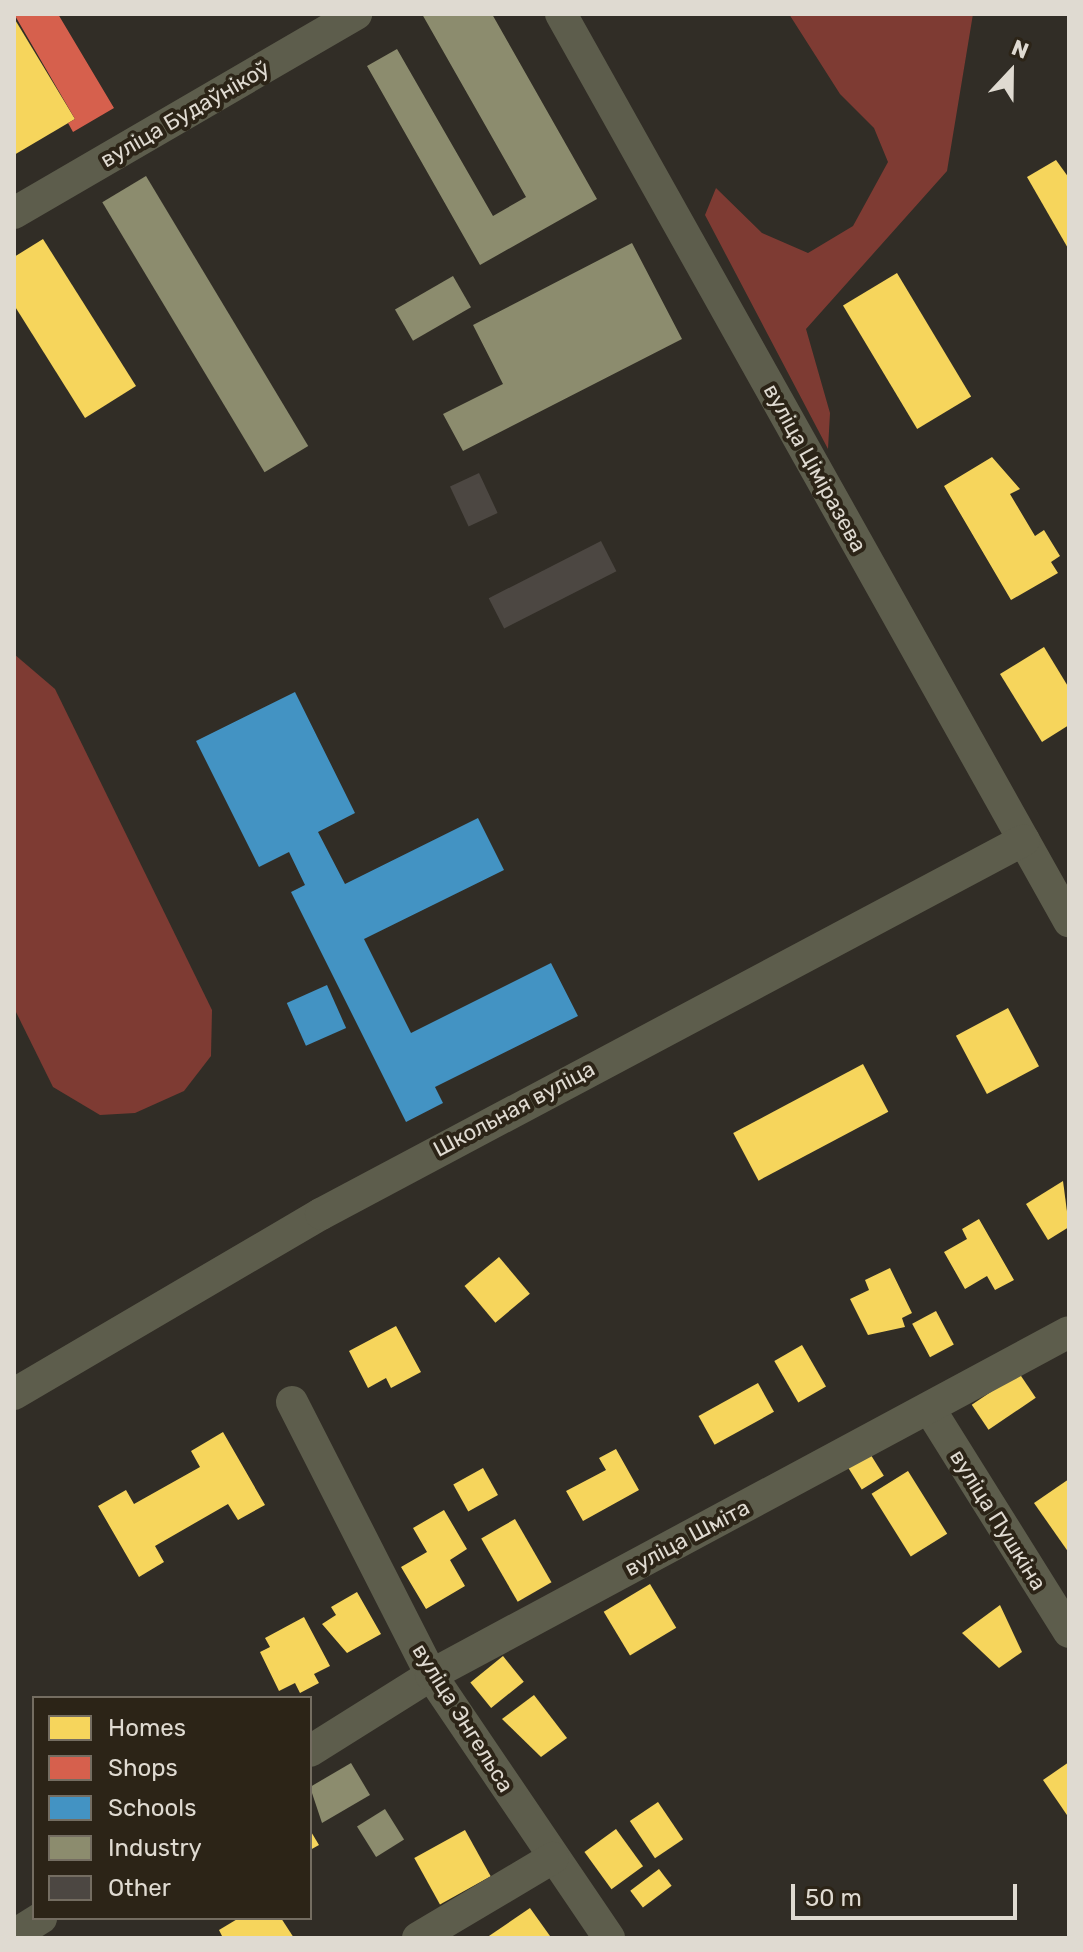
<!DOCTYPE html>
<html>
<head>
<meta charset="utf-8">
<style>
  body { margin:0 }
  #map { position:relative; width:1083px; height:1952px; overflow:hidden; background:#312d26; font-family:Rubik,sans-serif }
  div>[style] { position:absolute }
  .green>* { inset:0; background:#7e3b33 }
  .homes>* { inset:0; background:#f6d55c; transform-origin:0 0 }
  .shops>* { inset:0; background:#d6604d }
  .schools>* { inset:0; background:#4393c3; transform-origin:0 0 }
  .industry>* { inset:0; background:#8c8c6e; transform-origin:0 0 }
  .building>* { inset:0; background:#4c4742; transform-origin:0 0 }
  .minor>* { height:32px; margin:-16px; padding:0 16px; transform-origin:16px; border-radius:16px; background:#5d5d4c }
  span { translate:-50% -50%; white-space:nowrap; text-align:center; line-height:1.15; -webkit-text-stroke:8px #2c2417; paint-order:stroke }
  .street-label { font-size:22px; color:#dfdad1 }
  .frame { position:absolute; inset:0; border:16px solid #dfdad1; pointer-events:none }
  .legend { position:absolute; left:32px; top:1696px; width:280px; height:224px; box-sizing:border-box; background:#2c2417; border:2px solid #746d61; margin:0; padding:10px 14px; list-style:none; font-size:24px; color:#dfdad1 }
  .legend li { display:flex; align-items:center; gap:16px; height:40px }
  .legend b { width:40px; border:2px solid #746d61 }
  .north { position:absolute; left:971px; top:32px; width:80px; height:80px; -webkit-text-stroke:6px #2c2417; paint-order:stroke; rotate:22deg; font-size:22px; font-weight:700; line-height:32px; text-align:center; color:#dfdad1 }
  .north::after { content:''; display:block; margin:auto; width:28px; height:36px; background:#dfdad1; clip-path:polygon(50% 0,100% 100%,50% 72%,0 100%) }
  .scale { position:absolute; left:791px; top:1884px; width:226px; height:36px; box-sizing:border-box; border:4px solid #dfdad1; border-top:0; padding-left:10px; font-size:24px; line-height:28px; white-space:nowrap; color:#dfdad1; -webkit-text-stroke:6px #2c2417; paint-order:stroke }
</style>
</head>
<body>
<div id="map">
  <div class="green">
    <i style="clip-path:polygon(789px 14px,973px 14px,947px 171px,806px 329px,830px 413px,828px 449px,705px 215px,716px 188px,762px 233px,808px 253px,853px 226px,888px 162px,874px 128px,840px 94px)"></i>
    <i style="clip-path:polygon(14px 654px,55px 689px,212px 1010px,211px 1056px,184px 1091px,135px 1113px,100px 1115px,53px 1087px,14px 1008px)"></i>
  </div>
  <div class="homes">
    <i style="clip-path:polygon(14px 18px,75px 119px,14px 155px)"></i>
    <i style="clip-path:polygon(1056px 160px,1069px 178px,1069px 250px,1027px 177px)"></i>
    <i style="clip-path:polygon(43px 239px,136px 386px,85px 418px,14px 305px,14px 257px)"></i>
    <i style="left:897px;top:273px;width:144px;height:63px;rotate:59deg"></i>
    <i style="clip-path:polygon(992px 457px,1020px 489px,1010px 494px,1035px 536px,1044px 530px,1060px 556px,1051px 562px,1058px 573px,1011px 600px,944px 486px)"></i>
    <i style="clip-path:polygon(1044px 647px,1069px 688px,1069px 725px,1042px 742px,1000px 674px)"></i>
    <i style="left:1008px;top:1008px;width:66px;height:59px;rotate:62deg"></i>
    <i style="left:863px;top:1064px;width:54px;height:147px;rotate:62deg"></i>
    <i style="clip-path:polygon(1063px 1181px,1069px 1227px,1048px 1240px,1026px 1204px)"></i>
    <i style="clip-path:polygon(979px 1219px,1014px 1280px,995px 1290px,987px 1276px,965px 1289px,944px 1252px,967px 1239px,962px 1229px)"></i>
    <i style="left:499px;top:1257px;width:48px;height:45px;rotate:50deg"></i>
    <i style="clip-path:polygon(890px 1268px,912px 1313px,902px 1318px,905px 1327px,868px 1335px,850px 1299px,869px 1290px,865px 1280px)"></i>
    <i style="left:936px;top:1311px;width:38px;height:27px;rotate:62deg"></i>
    <i style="clip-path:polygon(396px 1326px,421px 1372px,391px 1388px,386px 1378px,368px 1388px,349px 1351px)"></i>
    <i style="left:802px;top:1345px;width:48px;height:32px;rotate:60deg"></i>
    <i style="left:1019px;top:1373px;width:30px;height:57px;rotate:56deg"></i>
    <i style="left:758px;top:1383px;width:33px;height:68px;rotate:61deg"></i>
    <i style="clip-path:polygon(223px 1432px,265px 1505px,238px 1520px,228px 1504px,155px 1546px,164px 1562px,139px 1577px,98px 1506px,126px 1490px,134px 1504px,200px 1467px,191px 1451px)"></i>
    <i style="clip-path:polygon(616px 1449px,639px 1490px,583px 1521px,566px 1491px,606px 1470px,599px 1458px)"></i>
    <i style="left:869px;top:1452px;width:28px;height:26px;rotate:58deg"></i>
    <i style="left:483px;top:1468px;width:31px;height:34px;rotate:61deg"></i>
    <i style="left:908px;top:1471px;width:74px;height:43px;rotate:58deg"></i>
    <i style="clip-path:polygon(1069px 1479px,1069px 1553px,1034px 1503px)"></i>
    <i style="clip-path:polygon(444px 1510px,467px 1549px,450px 1560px,465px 1586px,426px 1609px,401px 1567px,427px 1552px,413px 1528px)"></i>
    <i style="left:515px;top:1519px;width:73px;height:39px;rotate:60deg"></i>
    <i style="left:650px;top:1584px;width:51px;height:54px;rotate:59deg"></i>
    <i style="clip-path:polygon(357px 1592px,381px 1634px,347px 1653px,322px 1624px,336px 1615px,331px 1607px)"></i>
    <i style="clip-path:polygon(1000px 1605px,1022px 1652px,999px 1668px,962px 1633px)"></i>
    <i style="clip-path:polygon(304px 1617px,330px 1666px,314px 1674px,319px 1683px,300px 1693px,295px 1683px,279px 1691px,260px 1652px,270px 1647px,265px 1638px)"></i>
    <i style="left:503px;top:1656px;width:33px;height:42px;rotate:51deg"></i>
    <i style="clip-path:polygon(534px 1695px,567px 1738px,541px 1757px,502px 1719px)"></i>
    <i style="clip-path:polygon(1069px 1762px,1069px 1818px,1043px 1780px)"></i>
    <i style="left:658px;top:1802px;width:45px;height:34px;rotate:56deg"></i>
    <i style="left:616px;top:1829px;width:46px;height:39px;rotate:54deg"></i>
    <i style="clip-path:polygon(310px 1830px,319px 1845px,310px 1850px)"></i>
    <i style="left:465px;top:1830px;width:53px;height:58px;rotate:61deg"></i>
    <i style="left:659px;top:1869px;width:21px;height:36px;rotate:53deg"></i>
    <i style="clip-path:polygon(530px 1908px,550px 1936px,486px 1938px)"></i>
    <i style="clip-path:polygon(239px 1918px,281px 1918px,294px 1938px,223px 1938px,219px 1930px)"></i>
  </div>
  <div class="shops">
    <i style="clip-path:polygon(14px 14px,58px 14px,114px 108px,73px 132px,68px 123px,75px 119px)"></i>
  </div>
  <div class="schools">
    <i style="clip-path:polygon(295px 692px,355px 813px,318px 832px,345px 884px,478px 818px,504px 870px,364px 939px,411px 1033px,551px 963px,578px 1016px,435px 1087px,443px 1103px,406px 1122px,291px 892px,305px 885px,289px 852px,259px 867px,196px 741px)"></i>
    <i style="left:327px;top:985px;width:47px;height:44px;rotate:66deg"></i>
  </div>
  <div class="industry">
    <i style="clip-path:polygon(422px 14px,492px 14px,597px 199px,480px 265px,367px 66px,397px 49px,493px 216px,526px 197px)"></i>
    <i style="left:146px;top:176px;width:315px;height:51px;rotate:59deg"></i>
    <i style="clip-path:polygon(632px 243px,682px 339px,463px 451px,443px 414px,503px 384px,473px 325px)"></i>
    <i style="left:453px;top:276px;width:36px;height:67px;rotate:60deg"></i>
    <i style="clip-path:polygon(351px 1763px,370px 1795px,322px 1823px,310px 1787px)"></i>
    <i style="left:385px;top:1809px;width:36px;height:33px;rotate:58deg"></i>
  </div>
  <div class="building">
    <i style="left:479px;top:473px;width:44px;height:32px;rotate:65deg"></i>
    <i style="left:601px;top:541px;width:34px;height:126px;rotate:63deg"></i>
  </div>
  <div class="minor">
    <i style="left:561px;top:14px;width:1040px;rotate:60.75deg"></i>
    <i style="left:14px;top:213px;width:396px;rotate:-30.2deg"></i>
    <i style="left:14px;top:1394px;width:356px;rotate:-30.4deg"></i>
    <i style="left:321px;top:1214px;width:796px;rotate:-28.01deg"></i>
    <i style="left:292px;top:1402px;width:306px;rotate:63deg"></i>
    <i style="left:431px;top:1675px;width:318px;rotate:55.9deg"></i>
    <i style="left:929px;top:1408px;width:264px;rotate:58deg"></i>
    <i style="left:310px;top:1751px;width:143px;rotate:-32.1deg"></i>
    <i style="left:431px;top:1675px;width:724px;rotate:-28.26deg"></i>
    <i style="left:14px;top:1935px;width:32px;rotate:-32deg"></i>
    <i style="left:418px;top:1938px;width:157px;rotate:-30.7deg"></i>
  </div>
  <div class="street-label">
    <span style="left:185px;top:114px;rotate:-30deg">вуліца Будаўнікоў</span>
    <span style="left:815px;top:468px;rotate:61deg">вуліца Ціміразева</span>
    <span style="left:514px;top:1109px;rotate:-28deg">Школьная вуліца</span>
    <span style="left:998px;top:1520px;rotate:58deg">вуліца Пушкіна</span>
    <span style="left:687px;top:1538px;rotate:-28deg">вуліца Шміта</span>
    <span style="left:463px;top:1718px;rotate:58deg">вуліца Энгельса</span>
  </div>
  <div class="frame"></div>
  <ul class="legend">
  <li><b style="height:22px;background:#f6d55c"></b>Homes</li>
  <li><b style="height:22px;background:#d6604d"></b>Shops</li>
  <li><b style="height:22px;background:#4393c3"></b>Schools</li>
  <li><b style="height:22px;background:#8c8c6e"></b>Industry</li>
  <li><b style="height:22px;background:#4c4742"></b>Other</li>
  </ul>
  <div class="north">N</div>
  <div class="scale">50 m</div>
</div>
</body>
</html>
